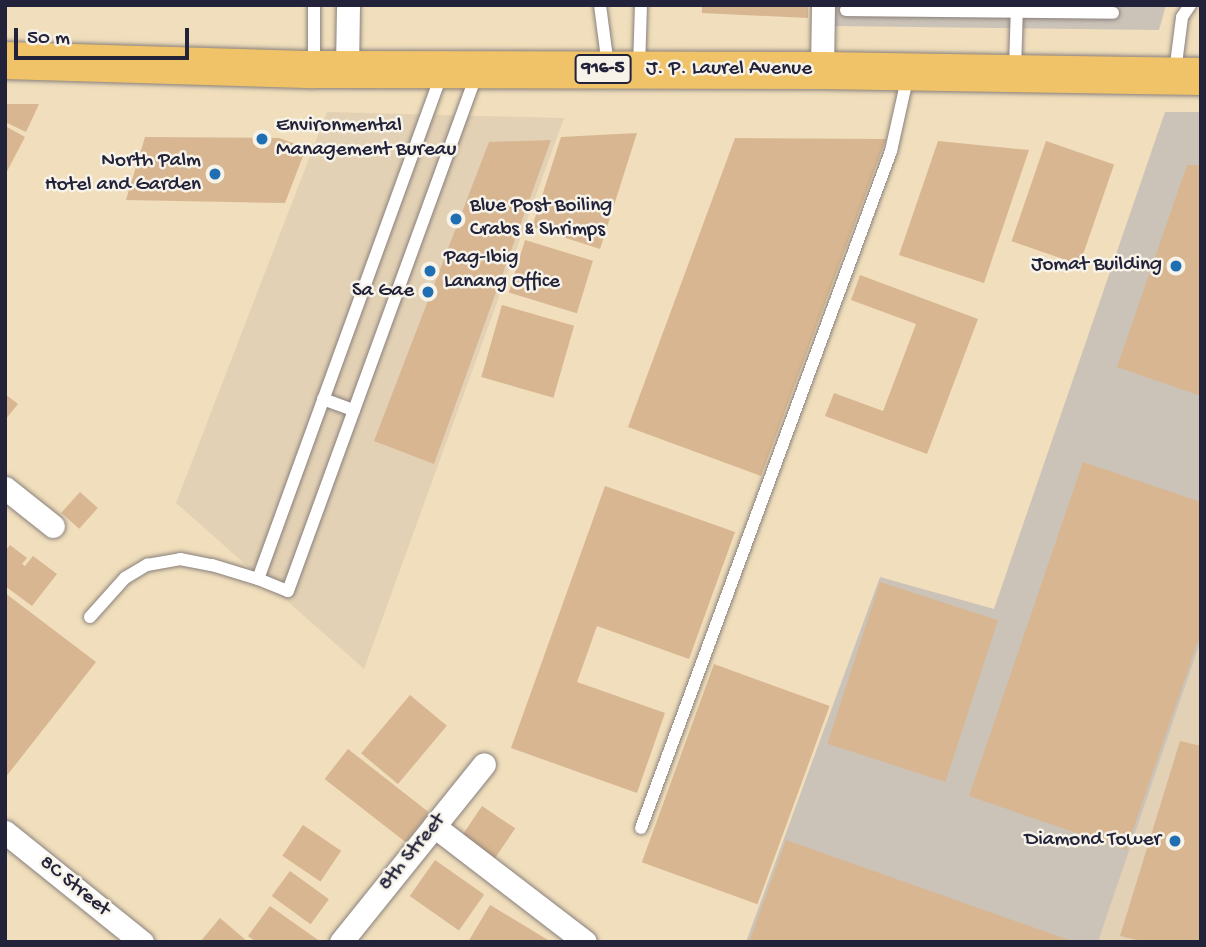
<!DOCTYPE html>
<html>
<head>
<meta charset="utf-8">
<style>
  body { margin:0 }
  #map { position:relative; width:1206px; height:947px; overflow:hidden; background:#f0debc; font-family:"Gochi Hand",sans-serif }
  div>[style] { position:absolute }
  .built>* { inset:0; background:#e3d1b5 }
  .industrial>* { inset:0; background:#cbc3b8 }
  .building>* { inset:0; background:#d8b691; transform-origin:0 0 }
  .roads { filter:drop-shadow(0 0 2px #89807c) drop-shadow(0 0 2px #89807c) }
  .service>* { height:12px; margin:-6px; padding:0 6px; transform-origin:6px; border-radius:6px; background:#fff }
  .minor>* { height:23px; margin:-11.5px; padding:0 11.5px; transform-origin:11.5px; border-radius:11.5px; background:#fff }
  .primary>* { height:37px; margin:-18.5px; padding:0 18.5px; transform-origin:18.5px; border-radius:18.5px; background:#f1c369 }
  .dots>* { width:19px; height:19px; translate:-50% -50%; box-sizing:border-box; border:4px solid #f7f3e8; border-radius:50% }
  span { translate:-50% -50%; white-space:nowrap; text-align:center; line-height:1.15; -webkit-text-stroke:5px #f7f3e8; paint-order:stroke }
  .shield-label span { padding:2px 5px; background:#f7f3e8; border:2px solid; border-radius:5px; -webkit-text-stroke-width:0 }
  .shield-label { font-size:19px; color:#22223b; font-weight:700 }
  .street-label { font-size:21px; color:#22223b }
  .poi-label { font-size:21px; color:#22223b }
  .left { translate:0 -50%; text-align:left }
  .right { translate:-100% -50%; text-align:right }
  .frame { position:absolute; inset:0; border:7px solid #22223b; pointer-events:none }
  .scale { position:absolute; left:14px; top:28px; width:175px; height:32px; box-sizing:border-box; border:4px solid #22223b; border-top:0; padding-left:9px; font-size:21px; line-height:24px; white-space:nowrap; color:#22223b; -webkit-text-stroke:5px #f7f3e8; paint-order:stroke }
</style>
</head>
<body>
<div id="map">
  <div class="built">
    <i style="clip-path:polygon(327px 112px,564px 118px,364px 669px,176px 503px)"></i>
    <i style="clip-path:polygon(1201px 640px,1201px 942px,1098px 942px)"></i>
  </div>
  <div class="industrial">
    <i style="clip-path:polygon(834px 5px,1166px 5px,1159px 30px,834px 26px)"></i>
    <i style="clip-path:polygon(1165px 112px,1201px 112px,1201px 640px,1098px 942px,746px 942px,880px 577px,994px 609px)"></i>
  </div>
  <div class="building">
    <i style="clip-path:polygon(702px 5px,808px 5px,808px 18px,702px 13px)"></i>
    <i style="clip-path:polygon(6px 104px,39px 104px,26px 132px,5px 122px)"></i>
    <i style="clip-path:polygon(5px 126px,25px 137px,5px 175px)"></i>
    <i style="clip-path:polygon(637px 133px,600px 249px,532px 227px,561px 137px)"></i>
    <i style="clip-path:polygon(145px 137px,279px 138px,306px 148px,285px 203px,126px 200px)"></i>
    <i style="clip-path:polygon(735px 138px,886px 139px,761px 476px,628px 427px)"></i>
    <i style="clip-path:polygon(551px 140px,434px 464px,374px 441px,489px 142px)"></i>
    <i style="clip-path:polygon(938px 141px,1029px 150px,984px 283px,899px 255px)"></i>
    <i style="left:1046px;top:141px;width:72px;height:106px;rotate:19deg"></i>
    <i style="clip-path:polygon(1187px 165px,1201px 165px,1201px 396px,1117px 367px)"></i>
    <i style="left:525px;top:240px;width:71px;height:55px;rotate:17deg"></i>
    <i style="clip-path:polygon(860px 275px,978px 319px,927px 454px,825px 416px,834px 393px,883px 411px,916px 324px,851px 300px)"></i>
    <i style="left:502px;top:305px;width:75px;height:75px;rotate:16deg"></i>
    <i style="clip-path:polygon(5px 394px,18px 404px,5px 420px)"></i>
    <i style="clip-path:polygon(1083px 462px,1201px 502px,1201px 632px,1126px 850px,969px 796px)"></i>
    <i style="clip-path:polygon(605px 486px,735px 532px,689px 659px,597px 626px,577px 682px,665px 713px,637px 793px,511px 748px)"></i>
    <i style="left:80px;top:492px;width:24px;height:28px;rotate:42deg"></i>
    <i style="clip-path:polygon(10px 545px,27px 558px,22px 564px,25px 566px,33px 556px,57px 574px,32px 606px,5px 586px,5px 551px)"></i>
    <i style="left:880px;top:582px;width:124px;height:170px;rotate:18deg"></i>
    <i style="clip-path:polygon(5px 593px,96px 662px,5px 778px)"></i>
    <i style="left:714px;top:664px;width:123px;height:211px;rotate:20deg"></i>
    <i style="left:410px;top:695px;width:48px;height:76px;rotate:40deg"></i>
    <i style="clip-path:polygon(1180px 741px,1201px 746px,1201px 942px,1145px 942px,1120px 936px)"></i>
    <i style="left:348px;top:749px;width:103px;height:38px;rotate:38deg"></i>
    <i style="left:482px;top:806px;width:40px;height:37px;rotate:34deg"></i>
    <i style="left:303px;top:825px;width:46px;height:37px;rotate:34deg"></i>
    <i style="clip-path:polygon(786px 840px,1072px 941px,1072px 942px,749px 942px)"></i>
    <i style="left:435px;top:860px;width:60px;height:44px;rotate:35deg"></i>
    <i style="left:290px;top:871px;width:48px;height:31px;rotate:36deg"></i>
    <i style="clip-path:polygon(490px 905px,548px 940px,547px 942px,468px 942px)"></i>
    <i style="clip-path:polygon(270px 906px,321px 942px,256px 942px,248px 936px)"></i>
    <i style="clip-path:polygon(220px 918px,248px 942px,200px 942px)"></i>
  </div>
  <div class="roads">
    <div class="service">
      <i style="left:600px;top:5px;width:62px;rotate:82.5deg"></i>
      <i style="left:846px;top:10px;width:267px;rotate:0.6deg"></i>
      <i style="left:314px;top:65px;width:60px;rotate:-90deg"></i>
      <i style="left:639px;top:68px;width:63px;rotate:-88.2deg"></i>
      <i style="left:1015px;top:69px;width:64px;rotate:-88.2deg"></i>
      <i style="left:1175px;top:72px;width:55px;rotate:-82.7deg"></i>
      <i style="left:1182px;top:17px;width:14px;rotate:-56deg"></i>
      <i style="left:442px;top:73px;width:538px;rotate:109.98deg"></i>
      <i style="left:258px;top:579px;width:32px;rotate:22deg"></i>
      <i style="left:288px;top:591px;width:551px;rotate:-69.95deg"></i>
      <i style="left:323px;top:399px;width:33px;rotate:20deg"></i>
      <i style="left:90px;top:617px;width:52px;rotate:-48.1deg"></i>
      <i style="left:125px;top:578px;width:26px;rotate:-31deg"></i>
      <i style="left:147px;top:565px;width:34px;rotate:-10deg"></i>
      <i style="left:180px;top:559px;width:33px;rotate:11deg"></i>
      <i style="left:212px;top:565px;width:48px;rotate:16.9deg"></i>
      <i style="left:641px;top:828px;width:722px;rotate:-69.73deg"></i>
      <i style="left:891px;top:151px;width:78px;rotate:-77.4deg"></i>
    </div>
    <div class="minor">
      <i style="left:347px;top:70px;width:65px;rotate:-89.1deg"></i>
      <i style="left:822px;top:70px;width:65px;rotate:-89.1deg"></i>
      <i style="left:5px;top:488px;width:61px;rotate:38.4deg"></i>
      <i style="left:434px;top:826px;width:190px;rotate:37.5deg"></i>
      <i style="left:5px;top:832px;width:176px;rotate:38.8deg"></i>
      <i style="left:341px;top:942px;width:228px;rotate:-51.2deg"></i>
    </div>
    <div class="primary">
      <i style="left:5px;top:60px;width:309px;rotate:1.7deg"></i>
      <i style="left:314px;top:69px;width:508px;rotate:0.11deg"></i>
      <i style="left:822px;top:70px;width:379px;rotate:0.9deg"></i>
    </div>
  </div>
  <div class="dots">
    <i style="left:262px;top:139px;background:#1f6fb2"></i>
    <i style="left:215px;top:174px;background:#1f6fb2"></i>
    <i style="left:456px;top:219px;background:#1f6fb2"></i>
    <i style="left:1176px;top:266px;background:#1f6fb2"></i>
    <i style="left:430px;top:271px;background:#1f6fb2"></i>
    <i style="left:428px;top:292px;background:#1f6fb2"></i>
    <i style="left:1175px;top:841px;background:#1f6fb2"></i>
  </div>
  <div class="shield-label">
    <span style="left:603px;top:69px">916-5</span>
  </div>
  <div class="street-label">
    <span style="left:729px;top:70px">J. P. Laurel Avenue</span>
    <span style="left:413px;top:853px;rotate:-51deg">8th Street</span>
    <span style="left:74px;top:887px;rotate:39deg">8C Street</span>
  </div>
  <div class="poi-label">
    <span class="left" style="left:276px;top:139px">Environmental<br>Management Bureau</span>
    <span class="right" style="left:201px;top:174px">North Palm<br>Hotel and Garden</span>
    <span class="left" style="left:470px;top:219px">Blue Post Boiling<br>Crabs &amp; Shrimps</span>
    <span class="left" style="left:444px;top:271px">Pag-Ibig<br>Lanang Office</span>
    <span class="right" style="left:1162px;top:266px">Jomat Building</span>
    <span class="right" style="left:414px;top:292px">Sa Gae</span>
    <span class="right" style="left:1161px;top:841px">Diamond Tower</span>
  </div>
  <div class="frame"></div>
  <div class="scale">50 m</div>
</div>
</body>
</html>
